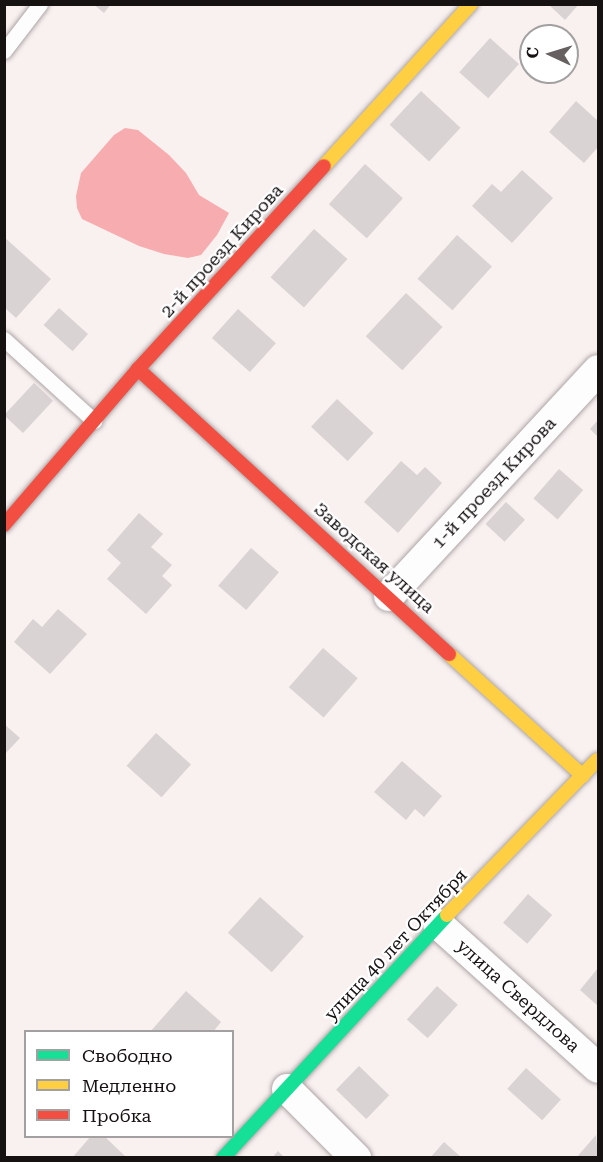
<!DOCTYPE html>
<html>
<head>
<meta charset="utf-8">
<style>
  body { margin:0 }
  #map { position:relative; width:603px; height:1162px; overflow:hidden; background:#f9f0f0; font-family:"Roboto Serif",serif }
  div>[style] { position:absolute }
  .water>* { inset:0; background:#f7adb0 }
  .building>* { inset:0; background:#dad3d3; transform-origin:0 0 }
  .roads { filter:drop-shadow(0 0 2px #ada6a6) drop-shadow(0 0 2px #ada6a6) }
  .lane>* { height:15px; margin:-7.5px; padding:0 7.5px; transform-origin:7.5px; border-radius:7.5px; background:#fefdfd }
  .street>* { height:30px; margin:-15px; padding:0 15px; transform-origin:15px; border-radius:15px; background:#fefdfd }
  .fast>* { height:14px; margin:-7px; padding:0 7px; transform-origin:7px; border-radius:7px; background:#16e098 }
  .slow>* { height:14px; margin:-7px; padding:0 7px; transform-origin:7px; border-radius:7px; background:#ffcf43 }
  .jam>* { height:14px; margin:-7px; padding:0 7px; transform-origin:7px; border-radius:7px; background:#f24e42 }
  span { translate:-50% -50%; white-space:nowrap; text-align:center; line-height:1.15; -webkit-text-stroke:4.5px #fff; paint-order:stroke }
  .street-label { font-size:18px; color:#171212 }
  .frame { position:absolute; inset:0; border:6px solid #171212; pointer-events:none }
  .legend { position:absolute; left:24px; top:1030px; width:210px; height:108px; box-sizing:border-box; background:#fff; border:2px solid #a2a0a0; margin:0; padding:8px 10px; list-style:none; font-size:18px; color:#171212 }
  .legend li { display:flex; align-items:center; gap:12px; height:30px }
  .legend b { width:30px; border:2px solid #a2a0a0 }
  .north { position:absolute; left:519px; top:24px; width:60px; height:60px; box-sizing:border-box; background:#fff; border:2px solid #a2a0a0; border-radius:50%; rotate:274deg; font-size:16px; font-weight:700; line-height:24px; text-align:center; color:#171212 }
  .north::after { content:''; display:block; margin:auto; width:21px; height:27px; background:#666060; clip-path:polygon(50% 0,100% 100%,50% 72%,0 100%) }
</style>
</head>
<body>
<div id="map">
  <div class="water">
    <i style="clip-path:polygon(125px 128px,138px 130px,169px 155px,186px 173px,199px 195px,229px 213px,217px 235px,201px 255px,188px 258px,164px 254px,139px 246px,82px 219px,77px 208px,76px 196px,81px 173px,114px 135px)"></i>
  </div>
  <div class="building">
    <i style="clip-path:polygon(93px 4px,111px 4px,104px 13px)"></i>
    <i style="clip-path:polygon(548px 4px,579px 4px,565px 20px)"></i>
    <i style="left:490px;top:38px;width:39px;height:46px;rotate:42deg"></i>
    <i style="left:421px;top:91px;width:54px;height:46px;rotate:43deg"></i>
    <i style="clip-path:polygon(576px 101px,598px 121px,598px 147px,584px 163px,549px 132px)"></i>
    <i style="left:365px;top:164px;width:51px;height:54px;rotate:42deg"></i>
    <i style="clip-path:polygon(522px 170px,553px 198px,512px 243px,472px 206px,492px 184px,501px 192px)"></i>
    <i style="left:314px;top:229px;width:45px;height:65px;rotate:42deg"></i>
    <i style="left:457px;top:235px;width:47px;height:59px;rotate:42deg"></i>
    <i style="clip-path:polygon(4px 237px,51px 279px,16px 318px,4px 307px)"></i>
    <i style="left:406px;top:293px;width:50px;height:59px;rotate:43deg"></i>
    <i style="left:59px;top:308px;width:39px;height:23px;rotate:42deg"></i>
    <i style="left:238px;top:309px;width:51px;height:39px;rotate:42deg"></i>
    <i style="left:34px;top:383px;width:26px;height:44px;rotate:43deg"></i>
    <i style="left:337px;top:399px;width:50px;height:38px;rotate:43deg"></i>
    <i style="clip-path:polygon(598px 420px,598px 437px,590px 429px)"></i>
    <i style="clip-path:polygon(401px 461px,417px 475px,425px 467px,442px 483px,398px 533px,364px 502px)"></i>
    <i style="left:559px;top:469px;width:32px;height:39px;rotate:41deg"></i>
    <i style="left:506px;top:502px;width:26px;height:30px;rotate:43deg"></i>
    <i style="clip-path:polygon(139px 513px,163px 534px,151px 547px,172px 565px,162px 576px,172px 585px,146px 614px,107px 579px,121px 563px,107px 550px)"></i>
    <i style="left:251px;top:548px;width:37px;height:50px;rotate:41deg"></i>
    <i style="clip-path:polygon(58px 609px,87px 634px,50px 674px,14px 642px,33px 619px,42px 627px)"></i>
    <i style="left:323px;top:648px;width:46px;height:52px;rotate:41deg"></i>
    <i style="clip-path:polygon(4px 724px,20px 738px,4px 755px)"></i>
    <i style="left:156px;top:733px;width:47px;height:44px;rotate:42deg"></i>
    <i style="clip-path:polygon(402px 761px,442px 796px,424px 817px,415px 809px,406px 820px,374px 792px)"></i>
    <i style="left:528px;top:894px;width:32px;height:38px;rotate:41deg"></i>
    <i style="left:260px;top:897px;width:59px;height:48px;rotate:42deg"></i>
    <i style="clip-path:polygon(598px 968px,598px 1006px,580px 990px)"></i>
    <i style="left:437px;top:986px;width:28px;height:45px;rotate:42deg"></i>
    <i style="clip-path:polygon(186px 991px,221px 1022px,213px 1032px,150px 1032px)"></i>
    <i style="left:359px;top:1066px;width:42px;height:33px;rotate:44deg"></i>
    <i style="left:526px;top:1068px;width:47px;height:28px;rotate:42deg"></i>
    <i style="clip-path:polygon(596px 1135px,598px 1158px,576px 1158px)"></i>
    <i style="clip-path:polygon(91px 1136px,104px 1136px,127px 1158px,72px 1158px)"></i>
    <i style="clip-path:polygon(444px 1142px,462px 1158px,430px 1158px)"></i>
    <i style="clip-path:polygon(278px 1151px,285px 1158px,272px 1158px)"></i>
  </div>
  <div class="roads">
    <div class="lane">
      <i style="left:4px;top:51px;width:59px;rotate:-52.5deg"></i>
      <i style="left:4px;top:339px;width:122px;rotate:42.3deg"></i>
    </div>
    <div class="street">
      <i style="left:389px;top:596px;width:308px;rotate:-47.2deg"></i>
      <i style="left:438px;top:924px;width:215px;rotate:42deg"></i>
      <i style="left:287px;top:1089px;width:98px;rotate:45deg"></i>
    </div>
    <div class="fast">
      <i style="left:223px;top:1158px;width:330px;rotate:-47.3deg"></i>
    </div>
    <div class="slow">
      <i style="left:324px;top:166px;width:219px;rotate:-47.8deg"></i>
      <i style="left:449px;top:654px;width:181px;rotate:42.3deg"></i>
      <i style="left:447px;top:915px;width:216px;rotate:-45.9deg"></i>
    </div>
    <div class="jam">
      <i style="left:138px;top:369px;width:422px;rotate:42.5deg"></i>
      <i style="left:4px;top:525px;width:206px;rotate:-49.3deg"></i>
      <i style="left:138px;top:369px;width:275px;rotate:-47.5deg"></i>
    </div>
  </div>
  <div class="street-label">
    <span style="left:222px;top:251px;rotate:-48deg">2-й проезд Кирова</span>
    <span style="left:494px;top:483px;rotate:-47deg">1-й проезд Кирова</span>
    <span style="left:374px;top:558px;rotate:42deg">Заводская улица</span>
    <span style="left:396px;top:945px;rotate:-47deg">улица 40 лет Октября</span>
    <span style="left:518px;top:996px;rotate:42deg">улица Свердлова</span>
  </div>
  <div class="frame"></div>
  <ul class="legend">
  <li><b style="height:8px;background:#16e098"></b>Свободно</li>
  <li><b style="height:8px;background:#ffcf43"></b>Медленно</li>
  <li><b style="height:8px;background:#f24e42"></b>Пробка</li>
  </ul>
  <div class="north">С</div>
</div>
</body>
</html>
